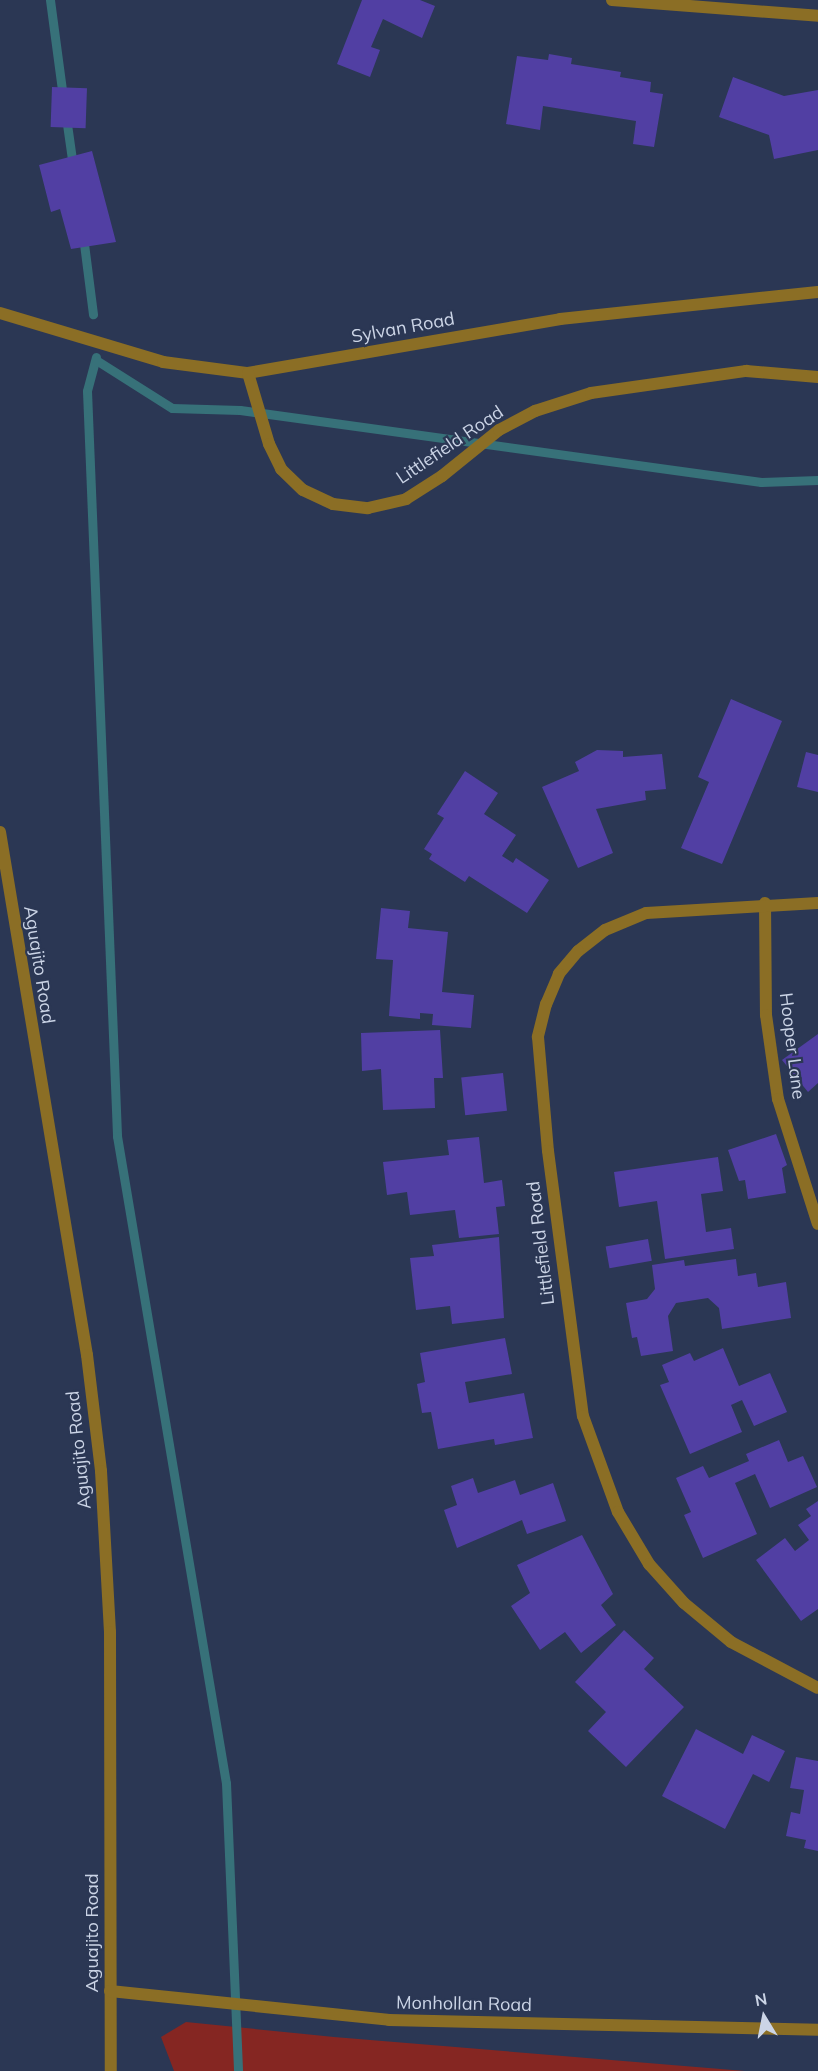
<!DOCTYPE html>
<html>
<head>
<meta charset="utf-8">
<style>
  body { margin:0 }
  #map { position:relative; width:818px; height:2071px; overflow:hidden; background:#2b3754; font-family:Mulish,sans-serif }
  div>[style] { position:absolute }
  .green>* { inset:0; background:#852622 }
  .stream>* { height:9px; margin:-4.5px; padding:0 4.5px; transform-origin:4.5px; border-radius:4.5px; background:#377179 }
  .building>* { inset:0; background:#513fa3; transform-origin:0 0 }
  .minor>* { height:12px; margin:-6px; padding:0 6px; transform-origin:6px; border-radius:6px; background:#8b6e25 }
  .tertiary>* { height:12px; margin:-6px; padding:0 6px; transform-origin:6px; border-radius:6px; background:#8b6e25 }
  span { translate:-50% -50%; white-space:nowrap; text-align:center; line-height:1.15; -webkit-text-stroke:4.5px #2b3754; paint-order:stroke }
  .street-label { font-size:18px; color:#cbd4e6 }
  .north { position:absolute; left:734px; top:1987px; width:60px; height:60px; -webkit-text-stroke:4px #2b3754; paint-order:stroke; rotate:350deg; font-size:16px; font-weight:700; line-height:24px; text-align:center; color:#cbd4e6 }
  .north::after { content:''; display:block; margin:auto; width:21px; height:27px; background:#cbd4e6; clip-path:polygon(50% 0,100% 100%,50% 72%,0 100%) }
</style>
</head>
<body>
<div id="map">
  <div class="green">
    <i style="clip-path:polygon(186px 2022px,334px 2037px,745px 2071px,174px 2071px,161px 2037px)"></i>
  </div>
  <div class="stream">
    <i style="left:50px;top:0;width:99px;rotate:82.4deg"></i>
    <i style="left:66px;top:117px;width:49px;rotate:81.9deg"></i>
    <i style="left:83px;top:236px;width:79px;rotate:82.7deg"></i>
    <i style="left:96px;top:357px;width:35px;rotate:105deg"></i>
    <i style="left:87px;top:391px;width:746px;rotate:87.69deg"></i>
    <i style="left:117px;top:1136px;width:656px;rotate:80.44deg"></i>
    <i style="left:226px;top:1783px;width:288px;rotate:87.6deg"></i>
    <i style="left:96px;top:360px;width:90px;rotate:32.3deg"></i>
    <i style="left:172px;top:408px;width:68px;rotate:1.7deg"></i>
    <i style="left:240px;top:410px;width:526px;rotate:7.87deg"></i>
    <i style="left:761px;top:482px;width:57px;rotate:-2deg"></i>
  </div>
  <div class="building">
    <i style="clip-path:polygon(362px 0,420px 0,435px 6px,422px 38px,383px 19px,371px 47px,380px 50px,370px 77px,337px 64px)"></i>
    <i style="clip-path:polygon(549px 54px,572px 58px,571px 64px,621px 72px,620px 77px,651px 82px,650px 92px,663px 94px,654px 147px,633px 144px,636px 121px,543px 106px,540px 130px,506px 124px,517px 56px,548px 60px)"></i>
    <i style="clip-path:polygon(733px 77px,784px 96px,818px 90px,818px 150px,774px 159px,769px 135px,719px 117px)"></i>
    <i style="left:52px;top:87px;width:35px;height:40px;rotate:2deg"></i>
    <i style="clip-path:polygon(92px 151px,116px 242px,71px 249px,60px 209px,51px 212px,39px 165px)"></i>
    <i style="clip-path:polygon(731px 699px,782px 721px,722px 864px,681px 848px,709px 782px,698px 777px)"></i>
    <i style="clip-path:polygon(597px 750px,623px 751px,623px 757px,662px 754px,666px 789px,645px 791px,646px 800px,596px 809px,613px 853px,578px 868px,542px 787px,579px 771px,575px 762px)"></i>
    <i style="clip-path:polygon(806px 752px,818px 755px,818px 792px,797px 787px)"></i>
    <i style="clip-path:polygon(465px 771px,498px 793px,484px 814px,516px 835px,502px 856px,513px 863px,516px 858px,549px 880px,527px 913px,469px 876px,465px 882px,429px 859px,432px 854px,424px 849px,444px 818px,437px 814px)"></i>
    <i style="clip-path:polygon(381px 908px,410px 911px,408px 928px,448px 932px,442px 992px,474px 995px,471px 1028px,432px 1025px,433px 1014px,420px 1013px,420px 1019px,389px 1016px,393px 960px,376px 959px)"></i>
    <i style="clip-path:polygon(440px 1030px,443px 1078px,434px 1078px,435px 1108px,383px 1110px,381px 1069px,362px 1071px,361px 1033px)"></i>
    <i style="clip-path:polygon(818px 1034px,818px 1083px,808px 1092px,782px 1060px)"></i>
    <i style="left:503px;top:1073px;width:38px;height:42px;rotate:84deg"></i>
    <i style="clip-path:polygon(776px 1134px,787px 1165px,782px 1168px,786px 1193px,748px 1199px,745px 1180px,739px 1181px,728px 1150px)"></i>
    <i style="clip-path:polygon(479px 1137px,484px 1183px,502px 1180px,505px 1206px,496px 1207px,499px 1234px,459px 1238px,455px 1210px,410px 1215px,407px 1192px,387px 1195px,383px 1162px,449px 1155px,447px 1140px)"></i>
    <i style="clip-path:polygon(718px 1157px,723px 1191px,701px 1194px,706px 1232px,731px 1228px,734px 1249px,665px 1259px,657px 1201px,619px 1207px,614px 1172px)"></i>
    <i style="clip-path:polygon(499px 1237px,504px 1318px,452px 1324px,450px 1306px,416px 1310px,410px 1258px,434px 1256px,432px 1245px)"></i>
    <i style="left:648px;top:1239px;width:22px;height:43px;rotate:80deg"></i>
    <i style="clip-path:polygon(736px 1259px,738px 1276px,756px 1273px,758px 1287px,786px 1282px,791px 1318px,722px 1329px,719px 1308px,708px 1298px,676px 1303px,668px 1316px,673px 1351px,641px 1356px,637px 1337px,632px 1338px,626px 1303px,647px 1299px,655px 1289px,652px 1265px,684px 1260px,685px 1266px)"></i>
    <i style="clip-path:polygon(505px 1338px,512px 1374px,465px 1382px,469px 1403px,524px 1393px,533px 1438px,495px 1445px,494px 1439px,438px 1449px,431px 1412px,422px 1413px,417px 1384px,425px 1382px,420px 1353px)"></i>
    <i style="clip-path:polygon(723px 1348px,739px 1386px,770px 1373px,787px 1412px,754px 1426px,742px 1400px,731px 1405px,742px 1432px,690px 1454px,660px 1385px,669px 1382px,662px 1365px,690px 1353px,694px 1361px)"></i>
    <i style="clip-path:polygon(779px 1440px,788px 1462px,803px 1456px,817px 1487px,770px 1508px,755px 1474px,735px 1483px,757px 1534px,703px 1558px,684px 1515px,691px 1512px,676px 1478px,703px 1466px,709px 1478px,749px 1461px,746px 1454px)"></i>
    <i style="clip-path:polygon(473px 1478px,478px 1493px,515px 1480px,520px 1495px,553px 1483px,566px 1521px,527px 1534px,522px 1520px,457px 1548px,444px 1510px,457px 1505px,451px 1486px)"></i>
    <i style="clip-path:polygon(818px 1501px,818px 1609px,801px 1621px,756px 1560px,785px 1538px,795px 1551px,809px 1540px,798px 1525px,811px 1516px,806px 1509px)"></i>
    <i style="clip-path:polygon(582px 1535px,613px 1594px,601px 1605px,616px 1625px,581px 1653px,565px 1632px,540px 1650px,511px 1606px,530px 1593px,517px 1565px)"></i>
    <i style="clip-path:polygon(624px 1630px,654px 1658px,644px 1669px,684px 1707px,626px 1767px,588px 1731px,606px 1712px,575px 1682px)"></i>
    <i style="clip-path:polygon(696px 1729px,743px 1754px,752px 1735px,785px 1751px,769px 1782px,753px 1774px,725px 1829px,662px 1796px)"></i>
    <i style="clip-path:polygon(796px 1757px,818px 1761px,818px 1851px,804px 1848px,806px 1840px,786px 1836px,791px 1812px,800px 1814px,804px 1790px,790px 1788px)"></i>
  </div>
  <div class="minor">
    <i style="left:612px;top:0;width:207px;rotate:4.4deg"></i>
    <i style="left:0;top:313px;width:170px;rotate:16.7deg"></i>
    <i style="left:163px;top:362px;width:86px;rotate:7.4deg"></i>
    <i style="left:248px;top:373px;width:317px;rotate:-9.8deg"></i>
    <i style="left:560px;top:319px;width:259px;rotate:-6deg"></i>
    <i style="left:248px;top:373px;width:74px;rotate:73.5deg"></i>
    <i style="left:269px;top:444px;width:28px;rotate:64deg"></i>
    <i style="left:281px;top:469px;width:30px;rotate:44deg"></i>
    <i style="left:303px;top:490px;width:33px;rotate:25deg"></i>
    <i style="left:333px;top:504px;width:35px;rotate:7deg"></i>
    <i style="left:368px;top:508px;width:39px;rotate:-13deg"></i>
    <i style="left:406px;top:499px;width:43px;rotate:-32.6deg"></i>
    <i style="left:442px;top:476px;width:73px;rotate:-38.9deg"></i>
    <i style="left:499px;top:430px;width:41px;rotate:-27.8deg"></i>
    <i style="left:535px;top:411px;width:59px;rotate:-17.8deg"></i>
    <i style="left:591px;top:393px;width:157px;rotate:-8.1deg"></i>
    <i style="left:746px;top:371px;width:72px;rotate:4.8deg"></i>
    <i style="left:765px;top:903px;width:112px;rotate:89.5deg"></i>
    <i style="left:766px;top:1015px;width:85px;rotate:81.9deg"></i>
    <i style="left:778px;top:1099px;width:131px;rotate:72.3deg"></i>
    <i style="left:818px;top:903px;width:172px;rotate:176.7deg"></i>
    <i style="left:646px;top:913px;width:44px;rotate:157.5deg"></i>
    <i style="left:605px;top:930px;width:34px;rotate:142deg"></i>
    <i style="left:578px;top:951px;width:30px;rotate:130deg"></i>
    <i style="left:559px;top:974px;width:33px;rotate:113deg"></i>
    <i style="left:546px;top:1004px;width:34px;rotate:104deg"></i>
    <i style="left:538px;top:1037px;width:114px;rotate:85deg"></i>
    <i style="left:548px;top:1151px;width:267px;rotate:82.5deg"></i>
    <i style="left:583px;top:1416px;width:102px;rotate:70deg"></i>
    <i style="left:618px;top:1512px;width:61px;rotate:59.2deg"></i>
    <i style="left:649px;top:1564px;width:52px;rotate:48.1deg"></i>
    <i style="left:684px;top:1603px;width:61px;rotate:39.7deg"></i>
    <i style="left:731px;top:1642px;width:98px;rotate:27.9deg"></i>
  </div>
  <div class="tertiary">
    <i style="left:0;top:832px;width:530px;rotate:80.56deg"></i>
    <i style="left:87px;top:1355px;width:117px;rotate:83.1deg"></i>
    <i style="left:101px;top:1471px;width:161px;rotate:86.8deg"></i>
    <i style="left:110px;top:1632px;width:439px;rotate:89.9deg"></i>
    <i style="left:110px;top:1991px;width:281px;rotate:5.9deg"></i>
    <i style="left:389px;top:2020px;width:429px;rotate:1.3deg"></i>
  </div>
  <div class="street-label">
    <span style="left:403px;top:328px;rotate:-10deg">Sylvan Road</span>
    <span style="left:450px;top:445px;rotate:-34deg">Littlefield Road</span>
    <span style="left:39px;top:965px;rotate:81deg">Aguajito Road</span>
    <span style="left:792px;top:1046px;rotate:83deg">Hooper Lane</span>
    <span style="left:541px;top:1243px;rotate:-97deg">Littlefield Road</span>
    <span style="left:79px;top:1450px;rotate:-96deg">Aguajito Road</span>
    <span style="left:92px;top:1933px;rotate:-90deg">Aguajito Road</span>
    <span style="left:464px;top:2004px;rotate:1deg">Monhollan Road</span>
  </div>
  <div class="north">N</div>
</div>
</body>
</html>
